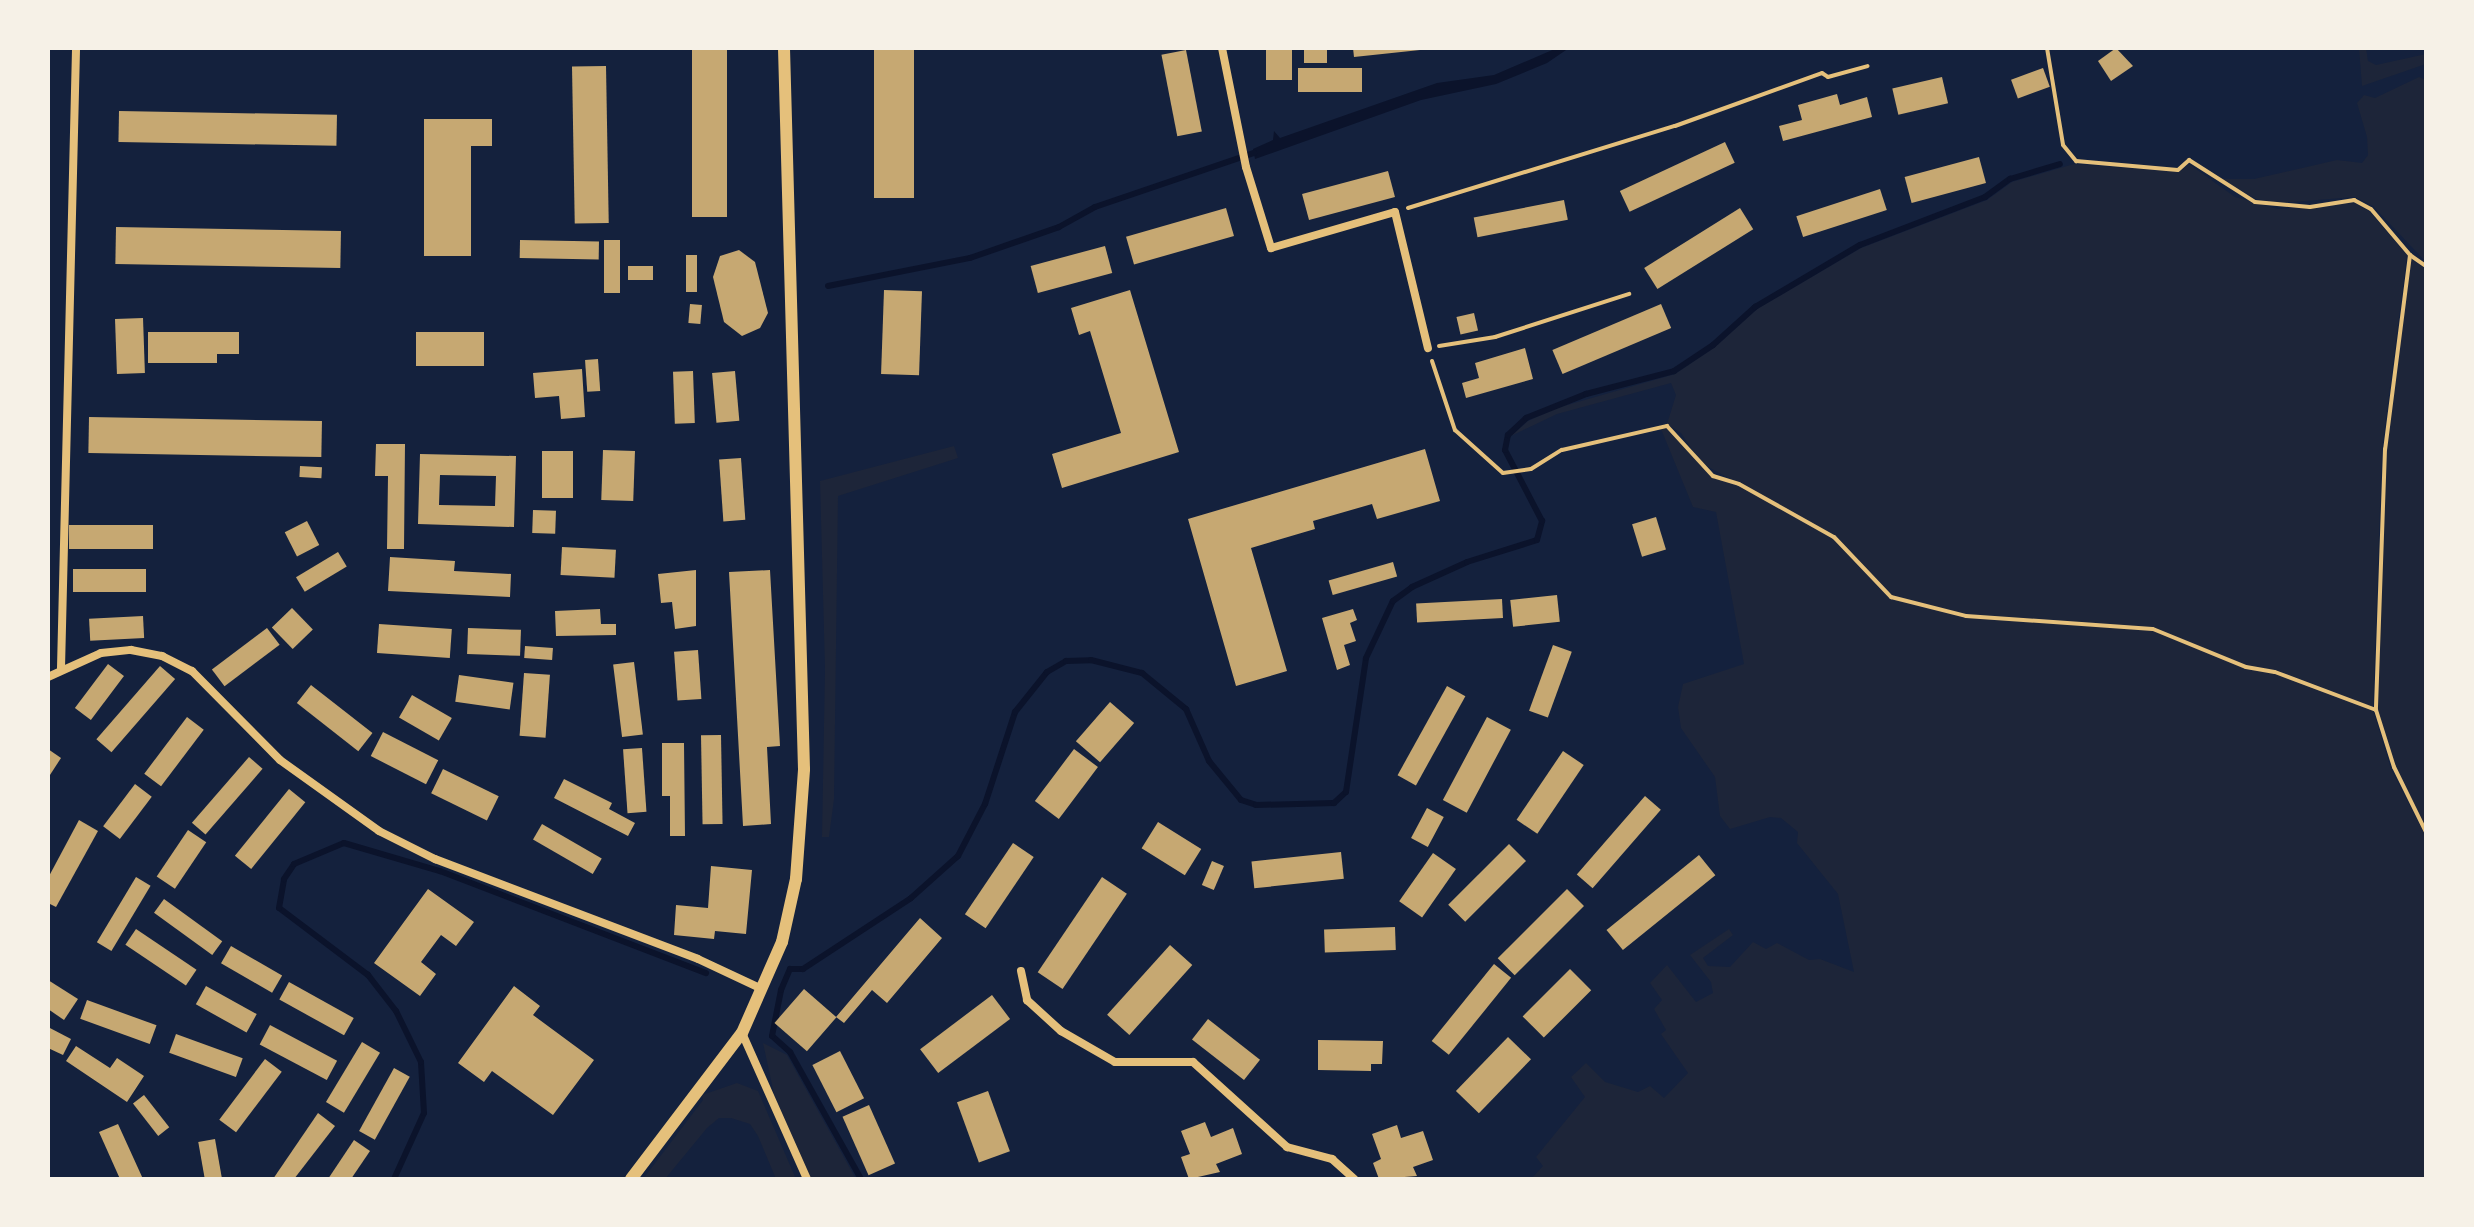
<!DOCTYPE html>
<html>
<head>
<meta charset="utf-8">
<style>
  body { margin:0 }
  #map { position:relative; width:2474px; height:1227px; overflow:hidden; background:#14213d; font-family:Signika,sans-serif }
  div>[style] { position:absolute }
  .green>* { inset:0; background:#1d2539 }
  .water>* { inset:0; background:#0b132b }
  .stream>* { height:6px; margin:-3px; padding:0 3px; transform-origin:3px; border-radius:3px; background:#0b132b }
  .building>* { inset:0; background:#c6a872; transform-origin:0 0 }
  .path>* { height:4px; margin:-2px; padding:0 2px; transform-origin:2px; border-radius:2px; background:#e5c07b }
  .minor>* { height:8px; margin:-4px; padding:0 4px; transform-origin:4px; border-radius:4px; background:#e5c07b }
  .tertiary>* { height:12px; margin:-6px; padding:0 6px; transform-origin:6px; border-radius:6px; background:#e5c07b }
  span { translate:-50% -50%; white-space:nowrap; text-align:center; line-height:1.15; -webkit-text-stroke:7px #f6f1e7; paint-order:stroke }
  .frame { position:absolute; inset:0; border:50px solid #f6f1e7; pointer-events:none }
</style>
</head>
<body>
<div id="map">
  <div class="green">
    <i style="clip-path:polygon(2359px 48px,2366px 48px,2368px 61px,2376px 65px,2426px 54px,2426px 64px,2362px 86px)"></i>
    <i style="clip-path:polygon(2419px 77px,2426px 80px,2426px 262px,2373px 206px,2355px 197px,2279px 203px,2256px 199px,2221px 179px,2254px 179px,2337px 160px,2362px 163px,2368px 155px,2367px 137px,2357px 103px,2364px 95px,2375px 98px)"></i>
    <i style="clip-path:polygon(2074px 164px,2179px 172px,2189px 164px,2235px 197px,2278px 209px,2354px 203px,2369px 211px,2407px 255px,2382px 449px,2373px 707px,2276px 670px,2246px 666px,2153px 627px,1966px 614px,1892px 596px,1835px 536px,1701px 463px,1681px 433px,1667px 424px,1676px 395px,1671px 383px,1557px 414px,1511px 436px,1528px 421px,1557px 408px,1675px 374px,1715px 347px,1757px 309px,1861px 248px,1987px 200px,2012px 182px)"></i>
    <i style="clip-path:polygon(2411px 259px,2426px 269px,2426px 830px,2395px 767px,2377px 710px,2386px 449px)"></i>
    <i style="clip-path:polygon(1667px 427px,1713px 477px,1738px 485px,1833px 538px,1890px 598px,1966px 617px,2152px 630px,2246px 668px,2275px 673px,2373px 710px,2391px 769px,2426px 837px,2426px 1179px,1531px 1179px,1543px 1166px,1536px 1157px,1585px 1097px,1571px 1077px,1586px 1063px,1605px 1082px,1638px 1092px,1650px 1086px,1664px 1098px,1688px 1073px,1661px 1034px,1666px 1030px,1654px 1009px,1662px 1000px,1650px 983px,1667px 965px,1696px 1002px,1713px 993px,1711px 982px,1690px 955px,1729px 929px,1733px 935px,1703px 958px,1708px 966px,1730px 967px,1753px 942px,1766px 949px,1777px 943px,1809px 960px,1820px 959px,1854px 972px,1838px 894px,1797px 843px,1798px 832px,1781px 818px,1770px 817px,1730px 829px,1720px 816px,1715px 777px,1681px 728px,1678px 707px,1683px 684px,1744px 664px,1716px 512px,1693px 507px,1661px 429px)"></i>
    <i style="clip-path:polygon(954px 446px,958px 458px,838px 496px,834px 799px,829px 837px,822px 837px,825px 669px,820px 481px)"></i>
    <i style="clip-path:polygon(763px 1043px,787px 1055px,856px 1179px,811px 1179px,774px 1094px)"></i>
    <i style="clip-path:polygon(737px 1083px,758px 1091px,796px 1179px,776px 1179px,758px 1136px,750px 1124px,731px 1118px,719px 1118px,707px 1128px,665px 1179px,643px 1179px,703px 1100px,702px 1095px)"></i>
  </div>
  <div class="water">
    <i style="clip-path:polygon(1557px 48px,1569px 48px,1547px 63px,1496px 84px,1421px 100px,1255px 159px,1253px 149px,1273px 140px,1274px 131px,1280px 138px,1437px 83px,1494px 75px)"></i>
  </div>
  <div class="stream">
    <i style="left:828px;top:286px;width:145px;rotate:-11.2deg"></i>
    <i style="left:970px;top:258px;width:94px;rotate:-19.2deg"></i>
    <i style="left:1059px;top:227px;width:41px;rotate:-29.1deg"></i>
    <i style="left:1095px;top:207px;width:168px;rotate:-18.8deg"></i>
    <i style="left:394px;top:1179px;width:72px;rotate:-65.6deg"></i>
    <i style="left:424px;top:1113px;width:51px;rotate:-93.4deg"></i>
    <i style="left:421px;top:1062px;width:57px;rotate:-116.1deg"></i>
    <i style="left:396px;top:1011px;width:46px;rotate:-127.9deg"></i>
    <i style="left:368px;top:975px;width:111px;rotate:-143deg"></i>
    <i style="left:279px;top:908px;width:29px;rotate:-80deg"></i>
    <i style="left:284px;top:879px;width:18px;rotate:-56deg"></i>
    <i style="left:294px;top:864px;width:54px;rotate:-22.8deg"></i>
    <i style="left:344px;top:843px;width:100px;rotate:16.3deg"></i>
    <i style="left:440px;top:871px;width:285px;rotate:21deg"></i>
    <i style="left:861px;top:1179px;width:145px;rotate:-119.2deg"></i>
    <i style="left:790px;top:1052px;width:24px;rotate:-138deg"></i>
    <i style="left:772px;top:1036px;width:47px;rotate:-78.9deg"></i>
    <i style="left:781px;top:990px;width:23px;rotate:-67deg"></i>
    <i style="left:790px;top:969px;width:13px"></i>
    <i style="left:803px;top:969px;width:129px;rotate:-33.3deg"></i>
    <i style="left:911px;top:898px;width:63px;rotate:-41.8deg"></i>
    <i style="left:958px;top:856px;width:59px;rotate:-62.6deg"></i>
    <i style="left:985px;top:804px;width:97px;rotate:-71.9deg"></i>
    <i style="left:1015px;top:712px;width:51px;rotate:-51.3deg"></i>
    <i style="left:1047px;top:672px;width:22px;rotate:-30deg"></i>
    <i style="left:1066px;top:661px;width:25px;rotate:-2deg"></i>
    <i style="left:1091px;top:660px;width:53px;rotate:14.3deg"></i>
    <i style="left:1142px;top:673px;width:57px;rotate:39.3deg"></i>
    <i style="left:1186px;top:709px;width:57px;rotate:66.1deg"></i>
    <i style="left:1209px;top:761px;width:50px;rotate:50.6deg"></i>
    <i style="left:1241px;top:800px;width:16px;rotate:18deg"></i>
    <i style="left:1256px;top:805px;width:78px;rotate:-1.5deg"></i>
    <i style="left:1334px;top:803px;width:16px;rotate:-43deg"></i>
    <i style="left:1346px;top:792px;width:135px;rotate:-81.5deg"></i>
    <i style="left:1366px;top:658px;width:63px;rotate:-64.7deg"></i>
    <i style="left:1393px;top:601px;width:24px;rotate:-36deg"></i>
    <i style="left:1412px;top:587px;width:60px;rotate:-24.4deg"></i>
    <i style="left:1467px;top:562px;width:73px;rotate:-17.4deg"></i>
    <i style="left:1537px;top:540px;width:20px;rotate:-75deg"></i>
    <i style="left:1542px;top:521px;width:80px;rotate:-117.5deg"></i>
    <i style="left:1505px;top:450px;width:15px;rotate:-79deg"></i>
    <i style="left:1508px;top:435px;width:25px;rotate:-43deg"></i>
    <i style="left:1526px;top:418px;width:65px;rotate:-21.8deg"></i>
    <i style="left:1586px;top:394px;width:91px;rotate:-14.6deg"></i>
    <i style="left:1674px;top:371px;width:47px;rotate:-33.7deg"></i>
    <i style="left:1713px;top:345px;width:57px;rotate:-42.1deg"></i>
    <i style="left:1755px;top:307px;width:122px;rotate:-30.6deg"></i>
    <i style="left:1860px;top:245px;width:134px;rotate:-21deg"></i>
    <i style="left:1985px;top:197px;width:31px;rotate:-36deg"></i>
    <i style="left:2010px;top:179px;width:52px;rotate:-16.7deg"></i>
  </div>
  <div class="building">
    <i style="left:692px;top:48px;width:35px;height:169px"></i>
    <i style="left:874px;top:48px;width:40px;height:150px"></i>
    <i style="left:1266px;top:48px;width:26px;height:32px"></i>
    <i style="left:1304px;top:48px;width:23px;height:15px"></i>
    <i style="clip-path:polygon(1353px 48px,1420px 48px,1420px 50px,1354px 57px)"></i>
    <i style="clip-path:polygon(2116px 48px,2133px 66px,2111px 81px,2098px 61px)"></i>
    <i style="left:1186px;top:50px;width:83px;height:25px;rotate:79deg"></i>
    <i style="left:606px;top:66px;width:157px;height:34px;rotate:89deg"></i>
    <i style="left:1362px;top:68px;width:24px;height:64px;rotate:90deg"></i>
    <i style="left:2043px;top:68px;width:20px;height:34px;rotate:70deg"></i>
    <i style="left:1942px;top:77px;width:27px;height:51px;rotate:77deg"></i>
    <i style="clip-path:polygon(1837px 94px,1840px 105px,1867px 97px,1872px 117px,1783px 141px,1779px 126px,1802px 120px,1798px 105px)"></i>
    <i style="left:119px;top:111px;width:218px;height:31px;rotate:1deg"></i>
    <i style="clip-path:polygon(424px 119px,492px 119px,492px 146px,471px 146px,471px 256px,424px 256px)"></i>
    <i style="left:1725px;top:142px;width:23px;height:116px;rotate:65deg"></i>
    <i style="left:1979px;top:157px;width:27px;height:77px;rotate:75deg"></i>
    <i style="left:1388px;top:171px;width:27px;height:89px;rotate:75deg"></i>
    <i style="left:1880px;top:189px;width:22px;height:88px;rotate:72deg"></i>
    <i style="left:1564px;top:200px;width:20px;height:92px;rotate:79deg"></i>
    <i style="left:1226px;top:208px;width:29px;height:104px;rotate:74deg"></i>
    <i style="left:1740px;top:208px;width:25px;height:113px;rotate:58deg"></i>
    <i style="left:116px;top:227px;width:225px;height:37px;rotate:1deg"></i>
    <i style="left:520px;top:240px;width:79px;height:18px;rotate:1deg"></i>
    <i style="left:604px;top:240px;width:16px;height:53px"></i>
    <i style="left:1105px;top:246px;width:28px;height:77px;rotate:75deg"></i>
    <i style="clip-path:polygon(739px 250px,755px 262px,768px 313px,760px 328px,742px 336px,724px 322px,713px 277px,720px 256px)"></i>
    <i style="left:686px;top:255px;width:11px;height:37px"></i>
    <i style="left:628px;top:266px;width:25px;height:14px"></i>
    <i style="left:884px;top:290px;width:38px;height:84px;rotate:2deg"></i>
    <i style="clip-path:polygon(1130px 290px,1179px 452px,1062px 488px,1052px 454px,1121px 433px,1090px 331px,1079px 335px,1071px 308px)"></i>
    <i style="left:690px;top:304px;width:12px;height:19px;rotate:5deg"></i>
    <i style="left:1661px;top:304px;width:26px;height:118px;rotate:67deg"></i>
    <i style="left:1474px;top:313px;width:18px;height:18px;rotate:77deg"></i>
    <i style="left:143px;top:318px;width:55px;height:28px;rotate:88deg"></i>
    <i style="clip-path:polygon(148px 332px,239px 332px,239px 354px,217px 354px,217px 363px,148px 363px)"></i>
    <i style="left:484px;top:332px;width:34px;height:68px;rotate:90deg"></i>
    <i style="clip-path:polygon(1525px 348px,1533px 379px,1466px 398px,1462px 383px,1479px 378px,1475px 363px)"></i>
    <i style="left:598px;top:359px;width:32px;height:13px;rotate:86deg"></i>
    <i style="clip-path:polygon(582px 369px,585px 417px,561px 419px,559px 396px,535px 398px,533px 373px)"></i>
    <i style="left:693px;top:371px;width:52px;height:20px;rotate:88deg"></i>
    <i style="left:735px;top:371px;width:50px;height:23px;rotate:85deg"></i>
    <i style="left:89px;top:417px;width:233px;height:36px;rotate:1deg"></i>
    <i style="clip-path:polygon(376px 444px,405px 444px,404px 549px,387px 549px,388px 476px,375px 476px)"></i>
    <i style="clip-path:polygon(1425px 449px,1440px 501px,1377px 519px,1372px 504px,1313px 521px,1315px 529px,1251px 548px,1287px 671px,1236px 686px,1188px 519px)"></i>
    <i style="left:603px;top:450px;width:32px;height:50px;rotate:2deg"></i>
    <i style="left:542px;top:451px;width:31px;height:47px"></i>
    <i style="clip-path:polygon(evenodd,420px 454px,516px 456px,514px 527px,418px 524px,420px 454px,440px 475px,496px 476px,495px 506px,439px 505px,440px 475px)"></i>
    <i style="left:741px;top:458px;width:62px;height:22px;rotate:86deg"></i>
    <i style="left:300px;top:466px;width:22px;height:11px;rotate:3deg"></i>
    <i style="left:533px;top:510px;width:23px;height:23px;rotate:2deg"></i>
    <i style="left:1656px;top:517px;width:34px;height:25px;rotate:73deg"></i>
    <i style="left:307px;top:521px;width:27px;height:25px;rotate:63deg"></i>
    <i style="left:153px;top:525px;width:24px;height:84px;rotate:90deg"></i>
    <i style="left:562px;top:547px;width:54px;height:28px;rotate:3deg"></i>
    <i style="left:338px;top:552px;width:17px;height:49px;rotate:59deg"></i>
    <i style="clip-path:polygon(390px 557px,455px 561px,454px 571px,511px 574px,510px 597px,388px 591px)"></i>
    <i style="left:1393px;top:562px;width:15px;height:67px;rotate:74deg"></i>
    <i style="left:146px;top:569px;width:23px;height:73px;rotate:90deg"></i>
    <i style="clip-path:polygon(696px 570px,696px 626px,675px 629px,672px 602px,661px 603px,658px 574px)"></i>
    <i style="clip-path:polygon(770px 570px,780px 746px,767px 747px,771px 824px,743px 826px,729px 572px)"></i>
    <i style="left:1557px;top:595px;width:27px;height:47px;rotate:84deg"></i>
    <i style="left:1502px;top:599px;width:19px;height:86px;rotate:87deg"></i>
    <i style="left:292px;top:608px;width:30px;height:28px;rotate:46deg"></i>
    <i style="clip-path:polygon(600px 609px,601px 624px,616px 624px,616px 635px,556px 636px,555px 611px)"></i>
    <i style="clip-path:polygon(1353px 609px,1357px 620px,1350px 623px,1356px 641px,1344px 645px,1350px 665px,1337px 670px,1322px 618px)"></i>
    <i style="left:143px;top:616px;width:22px;height:54px;rotate:87deg"></i>
    <i style="left:379px;top:624px;width:73px;height:29px;rotate:4deg"></i>
    <i style="left:267px;top:628px;width:21px;height:69px;rotate:53deg"></i>
    <i style="left:468px;top:628px;width:53px;height:26px;rotate:2deg"></i>
    <i style="left:1553px;top:645px;width:20px;height:70px;rotate:20deg"></i>
    <i style="left:525px;top:646px;width:28px;height:12px;rotate:4deg"></i>
    <i style="left:698px;top:650px;width:49px;height:24px;rotate:86deg"></i>
    <i style="left:634px;top:662px;width:73px;height:21px;rotate:83deg"></i>
    <i style="left:108px;top:664px;width:20px;height:55px;rotate:37deg"></i>
    <i style="left:160px;top:666px;width:20px;height:97px;rotate:41deg"></i>
    <i style="left:524px;top:673px;width:26px;height:63px;rotate:4deg"></i>
    <i style="left:459px;top:675px;width:55px;height:27px;rotate:8deg"></i>
    <i style="left:311px;top:685px;width:78px;height:23px;rotate:38deg"></i>
    <i style="left:1447px;top:686px;width:21px;height:102px;rotate:29deg"></i>
    <i style="left:412px;top:695px;width:46px;height:26px;rotate:30deg"></i>
    <i style="left:1110px;top:702px;width:32px;height:52px;rotate:41deg"></i>
    <i style="left:187px;top:717px;width:21px;height:71px;rotate:37deg"></i>
    <i style="left:1487px;top:717px;width:27px;height:94px;rotate:28deg"></i>
    <i style="left:383px;top:732px;width:62px;height:27px;rotate:27deg"></i>
    <i style="left:721px;top:735px;width:89px;height:20px;rotate:89deg"></i>
    <i style="clip-path:polygon(662px 743px,684px 743px,685px 836px,670px 836px,670px 796px,662px 796px)"></i>
    <i style="left:642px;top:748px;width:64px;height:19px;rotate:86deg"></i>
    <i style="clip-path:polygon(48px 749px,61px 758px,48px 778px)"></i>
    <i style="left:1074px;top:749px;width:30px;height:65px;rotate:37deg"></i>
    <i style="left:1563px;top:751px;width:25px;height:83px;rotate:34deg"></i>
    <i style="left:249px;top:757px;width:18px;height:87px;rotate:41deg"></i>
    <i style="left:443px;top:769px;width:62px;height:27px;rotate:26deg"></i>
    <i style="clip-path:polygon(564px 779px,612px 803px,609px 809px,635px 823px,628px 836px,554px 798px)"></i>
    <i style="left:135px;top:784px;width:21px;height:53px;rotate:37deg"></i>
    <i style="left:289px;top:789px;width:21px;height:86px;rotate:39deg"></i>
    <i style="left:1645px;top:796px;width:21px;height:104px;rotate:41deg"></i>
    <i style="left:1427px;top:808px;width:19px;height:34px;rotate:28deg"></i>
    <i style="clip-path:polygon(79px 820px,98px 831px,56px 907px,48px 903px,48px 878px)"></i>
    <i style="left:1158px;top:822px;width:51px;height:31px;rotate:32deg"></i>
    <i style="left:542px;top:824px;width:69px;height:18px;rotate:30deg"></i>
    <i style="left:188px;top:830px;width:22px;height:56px;rotate:34deg"></i>
    <i style="left:1013px;top:843px;width:25px;height:86px;rotate:34deg"></i>
    <i style="left:1509px;top:844px;width:24px;height:86px;rotate:45deg"></i>
    <i style="left:1341px;top:852px;width:27px;height:90px;rotate:84deg"></i>
    <i style="left:1433px;top:853px;width:28px;height:59px;rotate:35deg"></i>
    <i style="left:1699px;top:855px;width:26px;height:119px;rotate:51deg"></i>
    <i style="left:1212px;top:861px;width:13px;height:26px;rotate:23deg"></i>
    <i style="clip-path:polygon(711px 866px,752px 870px,746px 934px,715px 931px,714px 939px,674px 935px,676px 905px,708px 908px)"></i>
    <i style="left:136px;top:877px;width:17px;height:76px;rotate:31deg"></i>
    <i style="left:1102px;top:877px;width:30px;height:115px;rotate:34deg"></i>
    <i style="clip-path:polygon(428px 889px,474px 922px,456px 946px,441px 935px,421px 962px,436px 974px,420px 996px,374px 963px)"></i>
    <i style="left:1567px;top:889px;width:24px;height:98px;rotate:45deg"></i>
    <i style="left:164px;top:899px;width:72px;height:17px;rotate:36deg"></i>
    <i style="clip-path:polygon(920px 918px,942px 938px,887px 1003px,872px 990px,844px 1023px,836px 1017px)"></i>
    <i style="left:1395px;top:927px;width:23px;height:71px;rotate:88deg"></i>
    <i style="left:136px;top:929px;width:73px;height:19px;rotate:34deg"></i>
    <i style="left:1170px;top:945px;width:30px;height:94px;rotate:42deg"></i>
    <i style="left:231px;top:946px;width:59px;height:20px;rotate:30deg"></i>
    <i style="left:1494px;top:964px;width:22px;height:99px;rotate:39deg"></i>
    <i style="left:1570px;top:969px;width:30px;height:67px;rotate:45deg"></i>
    <i style="clip-path:polygon(48px 980px,78px 999px,64px 1020px,48px 1009px)"></i>
    <i style="left:289px;top:982px;width:74px;height:20px;rotate:29deg"></i>
    <i style="left:206px;top:986px;width:58px;height:21px;rotate:29deg"></i>
    <i style="clip-path:polygon(514px 986px,540px 1006px,533px 1015px,594px 1060px,553px 1115px,492px 1071px,484px 1082px,458px 1063px)"></i>
    <i style="left:804px;top:989px;width:43px;height:45px;rotate:41deg"></i>
    <i style="left:992px;top:995px;width:30px;height:90px;rotate:53deg"></i>
    <i style="left:87px;top:1000px;width:74px;height:20px;rotate:20deg"></i>
    <i style="left:1208px;top:1019px;width:66px;height:26px;rotate:38deg"></i>
    <i style="left:270px;top:1025px;width:76px;height:22px;rotate:28deg"></i>
    <i style="clip-path:polygon(48px 1027px,71px 1039px,63px 1055px,48px 1048px)"></i>
    <i style="left:176px;top:1034px;width:71px;height:20px;rotate:20deg"></i>
    <i style="left:1508px;top:1037px;width:32px;height:75px;rotate:44deg"></i>
    <i style="clip-path:polygon(1318px 1040px,1383px 1041px,1382px 1064px,1371px 1064px,1371px 1071px,1318px 1070px)"></i>
    <i style="left:362px;top:1042px;width:21px;height:70px;rotate:31deg"></i>
    <i style="clip-path:polygon(76px 1046px,110px 1068px,117px 1058px,144px 1076px,127px 1102px,66px 1061px)"></i>
    <i style="left:840px;top:1051px;width:53px;height:31px;rotate:63deg"></i>
    <i style="left:265px;top:1059px;width:21px;height:76px;rotate:37deg"></i>
    <i style="left:394px;top:1068px;width:18px;height:72px;rotate:29deg"></i>
    <i style="left:988px;top:1091px;width:64px;height:33px;rotate:70deg"></i>
    <i style="left:144px;top:1095px;width:41px;height:14px;rotate:52deg"></i>
    <i style="left:869px;top:1105px;width:64px;height:29px;rotate:66deg"></i>
    <i style="clip-path:polygon(318px 1113px,335px 1126px,294px 1179px,273px 1179px)"></i>
    <i style="clip-path:polygon(1205px 1122px,1211px 1137px,1233px 1128px,1242px 1154px,1216px 1164px,1220px 1172px,1189px 1179px,1181px 1157px,1190px 1154px,1181px 1131px)"></i>
    <i style="clip-path:polygon(118px 1124px,143px 1179px,120px 1179px,99px 1132px)"></i>
    <i style="clip-path:polygon(1397px 1125px,1401px 1138px,1423px 1131px,1433px 1160px,1413px 1167px,1417px 1176px,1379px 1179px,1373px 1163px,1381px 1159px,1372px 1134px)"></i>
    <i style="left:215px;top:1139px;width:41px;height:17px;rotate:80deg"></i>
    <i style="clip-path:polygon(354px 1140px,370px 1151px,351px 1179px,328px 1179px)"></i>
  </div>
  <div class="path">
    <i style="left:2047px;top:48px;width:98px;rotate:80.6deg"></i>
    <i style="left:2063px;top:145px;width:21px;rotate:51deg"></i>
    <i style="left:2076px;top:161px;width:102px;rotate:5deg"></i>
    <i style="left:2178px;top:170px;width:15px;rotate:-42deg"></i>
    <i style="left:2189px;top:160px;width:78px;rotate:32.5deg"></i>
    <i style="left:2255px;top:202px;width:55px;rotate:5.2deg"></i>
    <i style="left:2310px;top:207px;width:45px;rotate:-9deg"></i>
    <i style="left:2354px;top:200px;width:19px;rotate:28deg"></i>
    <i style="left:2371px;top:209px;width:60px;rotate:49.7deg"></i>
    <i style="left:2410px;top:255px;width:19px;rotate:35deg"></i>
    <i style="left:1408px;top:208px;width:279px;rotate:-17.1deg"></i>
    <i style="left:1675px;top:126px;width:156px;rotate:-19.8deg"></i>
    <i style="left:1822px;top:73px;width:7px;rotate:34deg"></i>
    <i style="left:1828px;top:77px;width:41px;rotate:-15.4deg"></i>
    <i style="left:2410px;top:255px;width:196px;rotate:97.3deg"></i>
    <i style="left:2385px;top:449px;width:261px;rotate:92deg"></i>
    <i style="left:2376px;top:710px;width:60px;rotate:72.5deg"></i>
    <i style="left:2394px;top:767px;width:72px;rotate:63.8deg"></i>
    <i style="left:1439px;top:346px;width:57px;rotate:-9.1deg"></i>
    <i style="left:1495px;top:337px;width:141px;rotate:-17.8deg"></i>
    <i style="left:1432px;top:361px;width:73px;rotate:71.6deg"></i>
    <i style="left:1455px;top:430px;width:64px;rotate:41.9deg"></i>
    <i style="left:1503px;top:473px;width:28px;rotate:-8deg"></i>
    <i style="left:1531px;top:469px;width:36px;rotate:-32deg"></i>
    <i style="left:1562px;top:450px;width:108px;rotate:-12.9deg"></i>
    <i style="left:1667px;top:426px;width:68px;rotate:47.4deg"></i>
    <i style="left:1713px;top:476px;width:27px;rotate:17deg"></i>
    <i style="left:1739px;top:484px;width:109px;rotate:29.2deg"></i>
    <i style="left:1834px;top:537px;width:83px;rotate:46.5deg"></i>
    <i style="left:1891px;top:597px;width:77px;rotate:14.2deg"></i>
    <i style="left:1966px;top:616px;width:187px;rotate:4deg"></i>
    <i style="left:2153px;top:629px;width:100px;rotate:22.2deg"></i>
    <i style="left:2246px;top:667px;width:29px;rotate:10deg"></i>
    <i style="left:2275px;top:672px;width:108px;rotate:20.6deg"></i>
  </div>
  <div class="minor">
    <i style="left:1222px;top:48px;width:121px;rotate:78.6deg"></i>
    <i style="left:1246px;top:167px;width:85px;rotate:72.8deg"></i>
    <i style="left:1271px;top:248px;width:129px;rotate:-16.2deg"></i>
    <i style="left:1395px;top:212px;width:140px;rotate:76.4deg"></i>
    <i style="left:61px;top:668px;width:620px;rotate:-88.61deg"></i>
    <i style="left:48px;top:677px;width:58px;rotate:-24.4deg"></i>
    <i style="left:101px;top:653px;width:30px;rotate:-6deg"></i>
    <i style="left:131px;top:650px;width:32px;rotate:11deg"></i>
    <i style="left:162px;top:656px;width:34px;rotate:27deg"></i>
    <i style="left:192px;top:671px;width:125px;rotate:45.3deg"></i>
    <i style="left:280px;top:760px;width:122px;rotate:35.6deg"></i>
    <i style="left:379px;top:831px;width:63px;rotate:26.6deg"></i>
    <i style="left:435px;top:859px;width:281px;rotate:20.8deg"></i>
    <i style="left:698px;top:959px;width:68px;rotate:25.1deg"></i>
    <i style="left:1021px;top:971px;width:30px;rotate:78deg"></i>
    <i style="left:1027px;top:1000px;width:46px;rotate:42.4deg"></i>
    <i style="left:1061px;top:1031px;width:62px;rotate:29.9deg"></i>
    <i style="left:1115px;top:1062px;width:78px"></i>
    <i style="left:1193px;top:1062px;width:127px;rotate:42.1deg"></i>
    <i style="left:1287px;top:1147px;width:47px;rotate:14.9deg"></i>
    <i style="left:1332px;top:1159px;width:30px;rotate:42deg"></i>
    <i style="left:742px;top:1033px;width:160px;rotate:66deg"></i>
  </div>
  <div class="tertiary">
    <i style="left:631px;top:1179px;width:183px;rotate:-52.8deg"></i>
    <i style="left:742px;top:1033px;width:99px;rotate:-66.3deg"></i>
    <i style="left:782px;top:942px;width:65px;rotate:-77.5deg"></i>
    <i style="left:796px;top:879px;width:110px;rotate:-85.8deg"></i>
    <i style="left:804px;top:769px;width:721px;rotate:-91.59deg"></i>
  </div>
  <div class="frame"></div>
</div>
</body>
</html>
